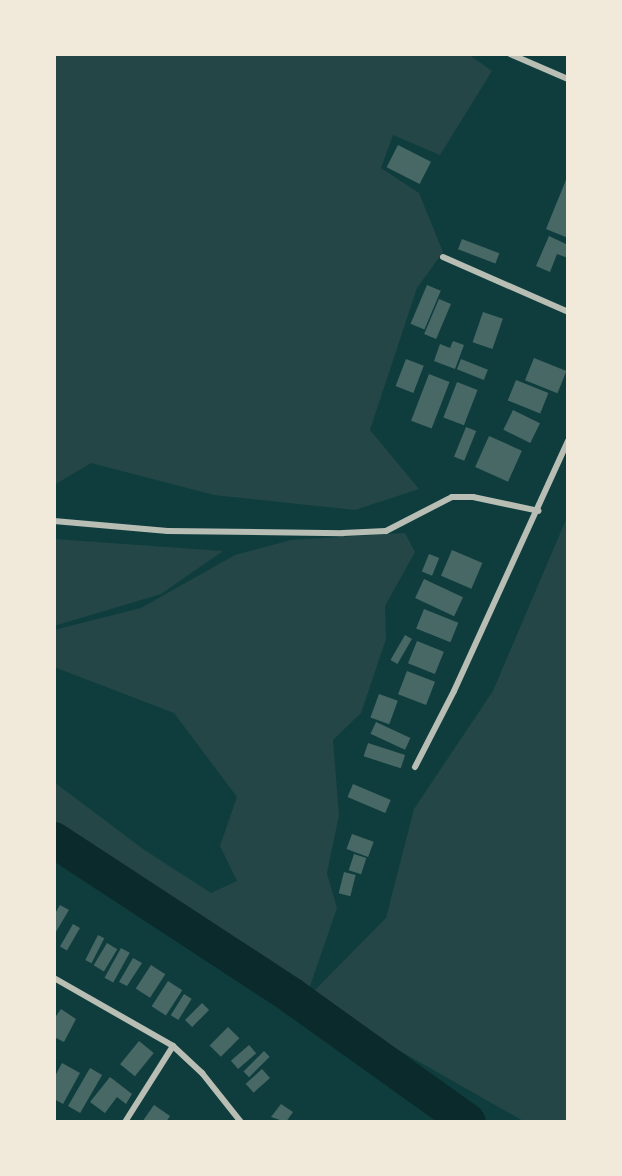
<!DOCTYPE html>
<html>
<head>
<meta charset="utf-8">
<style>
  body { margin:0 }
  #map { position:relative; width:622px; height:1176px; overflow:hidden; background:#0f3d3e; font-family:Arial,sans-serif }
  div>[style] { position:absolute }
  .green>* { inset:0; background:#244646 }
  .river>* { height:36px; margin:-18px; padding:0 18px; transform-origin:18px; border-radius:18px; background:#0a2a2b }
  .building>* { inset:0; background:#486865; transform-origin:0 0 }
  .minor>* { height:6px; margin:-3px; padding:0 3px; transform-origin:3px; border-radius:3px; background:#b8beb3 }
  span { translate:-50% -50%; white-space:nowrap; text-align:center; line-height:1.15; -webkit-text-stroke:5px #f1e9da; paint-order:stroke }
  .frame { position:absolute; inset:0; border:56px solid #f1e9da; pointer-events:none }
</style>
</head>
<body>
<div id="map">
  <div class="green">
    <i style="clip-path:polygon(54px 54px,468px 54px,492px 71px,440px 155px,393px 135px,381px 168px,419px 193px,443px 252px,417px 288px,370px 430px,419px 489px,355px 510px,214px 495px,91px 463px,54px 485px)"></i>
    <i style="clip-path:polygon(568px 515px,568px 1122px,525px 1122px,335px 1014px,313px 992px,386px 918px,414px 809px,493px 691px)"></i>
    <i style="clip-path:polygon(405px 533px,415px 552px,385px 606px,386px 639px,361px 713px,333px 740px,339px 815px,327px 873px,337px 908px,309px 989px,54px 822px,54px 782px,143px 849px,211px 893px,237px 881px,220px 846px,237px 797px,174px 713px,54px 667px,54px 630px,141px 608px,235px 555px,291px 540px)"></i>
    <i style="clip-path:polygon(54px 539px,223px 551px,161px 594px,54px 626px)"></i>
  </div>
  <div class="river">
    <i style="left:54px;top:840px;width:285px;rotate:33.2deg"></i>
    <i style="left:292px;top:996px;width:216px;rotate:35.6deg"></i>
  </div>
  <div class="building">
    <i style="left:398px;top:145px;width:37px;height:25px;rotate:27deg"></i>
    <i style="clip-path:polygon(568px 175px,568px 238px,546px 229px)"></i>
    <i style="clip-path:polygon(549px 236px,568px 245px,568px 258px,557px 254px,550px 272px,536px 266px)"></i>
    <i style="left:462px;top:239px;width:40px;height:11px;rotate:21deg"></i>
    <i style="left:427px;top:285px;width:15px;height:42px;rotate:23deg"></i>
    <i style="left:439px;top:299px;width:13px;height:38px;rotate:23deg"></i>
    <i style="left:483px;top:312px;width:21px;height:32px;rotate:19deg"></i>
    <i style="clip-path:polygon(453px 341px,464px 345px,455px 369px,434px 361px,440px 344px,450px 348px)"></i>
    <i style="left:534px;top:358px;width:35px;height:24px;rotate:22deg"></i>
    <i style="left:406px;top:359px;width:19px;height:29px;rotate:21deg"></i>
    <i style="left:461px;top:359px;width:29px;height:11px;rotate:22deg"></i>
    <i style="left:429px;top:374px;width:22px;height:50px;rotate:21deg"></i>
    <i style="left:516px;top:380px;width:35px;height:22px;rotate:22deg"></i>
    <i style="left:457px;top:382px;width:22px;height:38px;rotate:21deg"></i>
    <i style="left:513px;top:410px;width:30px;height:22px;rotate:26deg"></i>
    <i style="left:466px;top:427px;width:11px;height:32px;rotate:22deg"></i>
    <i style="left:489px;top:436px;width:36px;height:34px;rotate:24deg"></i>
    <i style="left:452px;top:550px;width:33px;height:28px;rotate:23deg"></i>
    <i style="left:429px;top:554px;width:11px;height:19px;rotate:22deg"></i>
    <i style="left:424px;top:579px;width:43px;height:21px;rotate:25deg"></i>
    <i style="left:424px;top:609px;width:37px;height:21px;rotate:22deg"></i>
    <i style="left:405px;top:635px;width:8px;height:29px;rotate:30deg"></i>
    <i style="left:417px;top:641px;width:29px;height:24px;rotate:22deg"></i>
    <i style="left:407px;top:671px;width:30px;height:25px;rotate:21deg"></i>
    <i style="left:379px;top:694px;width:20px;height:25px;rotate:20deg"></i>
    <i style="left:376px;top:722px;width:38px;height:13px;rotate:25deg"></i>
    <i style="left:368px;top:743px;width:39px;height:14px;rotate:18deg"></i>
    <i style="left:353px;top:784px;width:41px;height:14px;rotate:23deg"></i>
    <i style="left:352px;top:834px;width:23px;height:16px;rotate:20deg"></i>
    <i style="left:354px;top:854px;width:13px;height:17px;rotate:18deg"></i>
    <i style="left:344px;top:872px;width:12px;height:22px;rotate:14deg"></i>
    <i style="clip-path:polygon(60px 905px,69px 910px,54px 935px,54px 915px)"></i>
    <i style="left:73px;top:924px;width:8px;height:26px;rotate:30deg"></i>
    <i style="left:98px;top:935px;width:7px;height:28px;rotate:27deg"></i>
    <i style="left:107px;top:943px;width:12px;height:26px;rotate:31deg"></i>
    <i style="left:121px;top:948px;width:10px;height:34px;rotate:29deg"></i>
    <i style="clip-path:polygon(133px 958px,142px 963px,127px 986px,119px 982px)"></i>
    <i style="left:151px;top:965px;width:17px;height:28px;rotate:33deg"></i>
    <i style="left:168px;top:981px;width:17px;height:30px;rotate:33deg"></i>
    <i style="left:184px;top:994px;width:9px;height:25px;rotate:32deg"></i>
    <i style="left:202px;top:1003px;width:10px;height:24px;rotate:45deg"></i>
    <i style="clip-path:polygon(61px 1009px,76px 1019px,64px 1042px,54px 1037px,54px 1019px)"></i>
    <i style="left:228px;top:1027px;width:16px;height:26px;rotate:45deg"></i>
    <i style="left:139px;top:1041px;width:19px;height:30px;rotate:39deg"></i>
    <i style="left:249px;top:1045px;width:11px;height:24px;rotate:49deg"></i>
    <i style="left:264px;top:1051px;width:8px;height:29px;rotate:45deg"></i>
    <i style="clip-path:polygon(62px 1063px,80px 1073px,63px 1104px,54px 1099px,54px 1078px)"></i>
    <i style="left:90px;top:1068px;width:14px;height:44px;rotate:30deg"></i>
    <i style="left:262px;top:1069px;width:12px;height:22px;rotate:48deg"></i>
    <i style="clip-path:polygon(110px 1077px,132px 1094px,126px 1104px,117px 1097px,105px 1113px,90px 1102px)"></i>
    <i style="clip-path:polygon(281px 1104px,293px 1112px,286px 1122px,271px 1117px)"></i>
    <i style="clip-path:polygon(154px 1105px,170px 1116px,166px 1122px,142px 1122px)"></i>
  </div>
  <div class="minor">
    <i style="left:510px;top:54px;width:63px;rotate:23.3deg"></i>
    <i style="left:443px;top:257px;width:137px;rotate:23.7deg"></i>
    <i style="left:54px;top:521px;width:114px;rotate:5deg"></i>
    <i style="left:168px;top:531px;width:175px;rotate:0.7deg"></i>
    <i style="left:343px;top:533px;width:43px;rotate:-2.7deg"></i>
    <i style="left:386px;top:531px;width:74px;rotate:-27.3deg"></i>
    <i style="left:452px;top:497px;width:21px"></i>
    <i style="left:473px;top:497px;width:67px;rotate:12deg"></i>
    <i style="left:415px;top:767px;width:85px;rotate:-62.8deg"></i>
    <i style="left:454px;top:691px;width:275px;rotate:-65.5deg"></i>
    <i style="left:54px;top:978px;width:137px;rotate:29.7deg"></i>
    <i style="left:173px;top:1046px;width:40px;rotate:43deg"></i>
    <i style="left:202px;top:1073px;width:63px;rotate:51.5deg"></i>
    <i style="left:125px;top:1122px;width:90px;rotate:-57.7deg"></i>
  </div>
  <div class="frame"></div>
</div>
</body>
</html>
